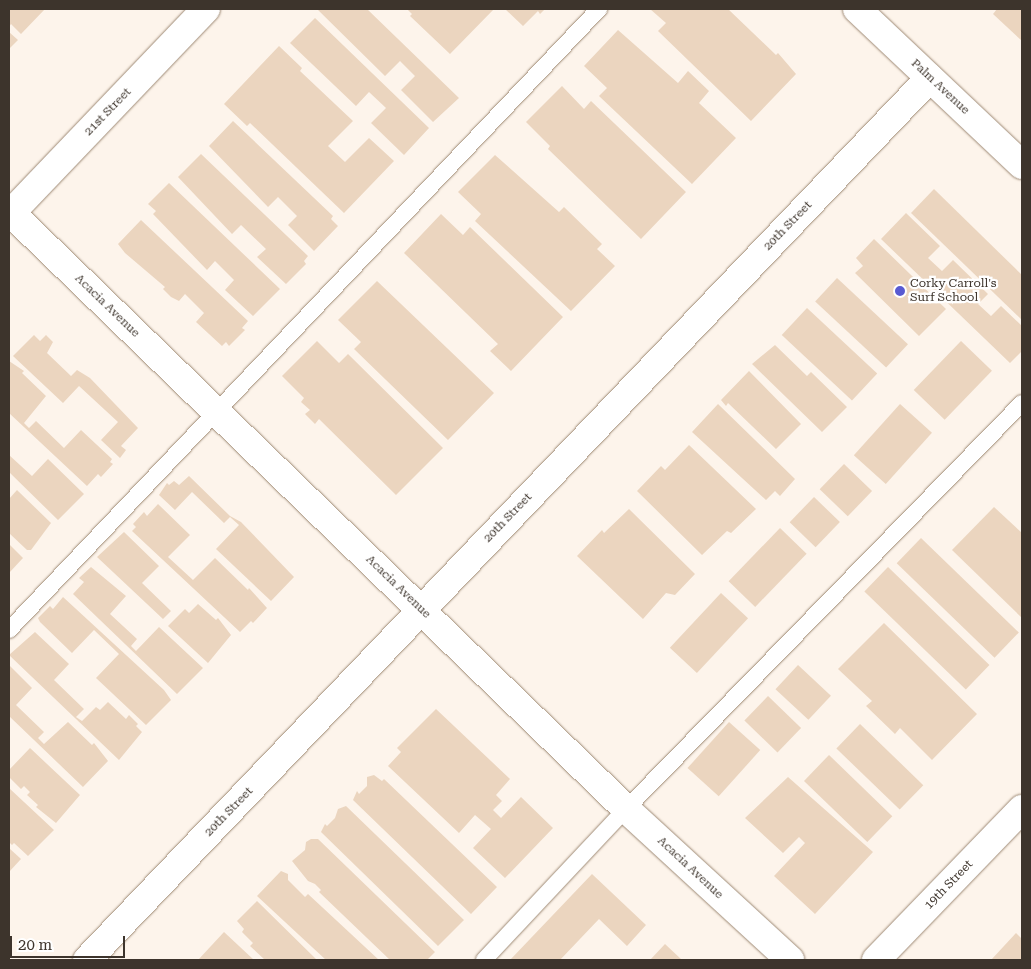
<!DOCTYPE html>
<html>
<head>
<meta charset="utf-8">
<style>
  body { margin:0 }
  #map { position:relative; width:1031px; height:969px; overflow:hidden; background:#fdf4eb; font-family:"Roboto Serif",serif }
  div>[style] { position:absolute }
  .building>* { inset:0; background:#ebd5bf; transform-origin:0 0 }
  .roads { filter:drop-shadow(0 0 1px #9e8a75) drop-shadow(0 0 1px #9e8a75) }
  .service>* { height:16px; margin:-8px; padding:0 8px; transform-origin:8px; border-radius:8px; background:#fff }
  .minor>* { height:28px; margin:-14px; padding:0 14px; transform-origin:14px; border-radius:14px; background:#fff }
  .tertiary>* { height:28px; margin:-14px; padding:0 14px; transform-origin:14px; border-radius:14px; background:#fff }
  .dots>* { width:14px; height:14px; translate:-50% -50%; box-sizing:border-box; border:2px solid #fff; border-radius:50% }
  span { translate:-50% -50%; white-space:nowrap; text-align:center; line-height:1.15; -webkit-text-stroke:4.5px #fff; paint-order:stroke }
  .street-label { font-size:12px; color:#3d342c }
  .poi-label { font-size:12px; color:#3d342c }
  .left { translate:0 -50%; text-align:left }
  .frame { position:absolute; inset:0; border:10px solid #3d342c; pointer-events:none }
  .scale { position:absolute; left:10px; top:936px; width:115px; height:22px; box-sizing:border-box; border:2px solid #3d342c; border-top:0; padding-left:6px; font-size:15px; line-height:18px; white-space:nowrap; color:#3d342c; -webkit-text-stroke:4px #fff; paint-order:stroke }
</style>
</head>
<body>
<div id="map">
  <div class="building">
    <i style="clip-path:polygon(9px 9px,45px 9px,21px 34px,11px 24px,9px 27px)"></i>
    <i style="clip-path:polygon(317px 9px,367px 9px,459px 98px,433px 122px,401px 90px,415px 76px,400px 61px,385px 76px)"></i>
    <i style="clip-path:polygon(407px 9px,494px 9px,450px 54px,410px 16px,412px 14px)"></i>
    <i style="clip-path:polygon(505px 9px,545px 9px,540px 14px,538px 11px,523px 26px)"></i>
    <i style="clip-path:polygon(650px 9px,728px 9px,776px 55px,778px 53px,796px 74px,751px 121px,658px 31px,666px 23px)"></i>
    <i style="clip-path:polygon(997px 9px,1022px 9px,1022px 41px,993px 14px)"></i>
    <i style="clip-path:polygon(315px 18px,429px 128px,404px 155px,371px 123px,386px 108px,369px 92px,356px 106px,290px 43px)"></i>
    <i style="clip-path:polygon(618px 30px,678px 83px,688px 71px,709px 91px,699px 103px,736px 138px,692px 184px,599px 96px,607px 88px,584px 66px)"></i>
    <i style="clip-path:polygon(9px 32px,18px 40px,9px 49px)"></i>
    <i style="clip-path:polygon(279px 46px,302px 68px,300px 71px,353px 121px,328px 146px,345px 162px,369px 138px,394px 161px,344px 213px,250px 123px,247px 126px,224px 104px)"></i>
    <i style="clip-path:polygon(562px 86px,584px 109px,591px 101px,686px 192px,641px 239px,548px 149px,550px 146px,526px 122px)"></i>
    <i style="clip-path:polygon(233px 121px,333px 216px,331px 219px,338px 226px,314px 251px,288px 225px,297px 216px,278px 197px,268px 207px,209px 146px)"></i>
    <i style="clip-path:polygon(201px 154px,308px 256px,304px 261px,306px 264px,286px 284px,257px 257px,266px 249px,241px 225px,232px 234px,178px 177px)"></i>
    <i style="clip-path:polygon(495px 155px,559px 212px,564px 207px,602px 244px,597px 249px,615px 266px,571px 311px,475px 221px,481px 214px,458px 192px)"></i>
    <i style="clip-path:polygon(169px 183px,280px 289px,253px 316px,225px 290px,234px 280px,215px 261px,207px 270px,153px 214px,156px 211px,148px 204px)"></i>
    <i style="clip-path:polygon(934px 189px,1022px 275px,1022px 320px,911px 213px)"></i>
    <i style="clip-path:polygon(906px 213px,940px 246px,928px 258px,942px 271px,953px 260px,988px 294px,978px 304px,991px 316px,1001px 306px,1022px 326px,1022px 351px,1010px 363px,881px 239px)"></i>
    <i style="clip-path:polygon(441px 214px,463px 235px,470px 227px,563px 317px,511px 371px,490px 351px,498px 344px,404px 253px)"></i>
    <i style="clip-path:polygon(141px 220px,248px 321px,242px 328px,245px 330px,229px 346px,226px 342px,222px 346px,196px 322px,204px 313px,185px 294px,179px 301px,171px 297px,163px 289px,165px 287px,125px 253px,118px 244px)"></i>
    <i style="clip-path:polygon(874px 239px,946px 309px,919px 336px,855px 273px,863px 266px,856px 258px)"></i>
    <i style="left:837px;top:278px;width:97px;height:32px;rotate:43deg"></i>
    <i style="clip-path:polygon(377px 281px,494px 393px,448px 440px,354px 349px,361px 342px,338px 320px)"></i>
    <i style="left:807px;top:308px;width:96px;height:37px;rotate:43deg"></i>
    <i style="clip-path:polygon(34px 335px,40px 341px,46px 335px,53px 342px,47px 353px,71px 376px,77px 370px,90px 378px,138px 428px,121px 446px,126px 450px,120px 458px,101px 440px,118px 422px,79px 386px,63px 403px,13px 356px)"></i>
    <i style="clip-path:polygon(317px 341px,339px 363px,348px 354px,443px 448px,396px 495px,319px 419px,315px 424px,305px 414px,310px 410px,301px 402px,304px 398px,282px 376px)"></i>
    <i style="left:961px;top:341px;width:43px;height:68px;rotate:44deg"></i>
    <i style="clip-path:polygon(775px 345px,807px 376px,811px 372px,847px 407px,822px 432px,752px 364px)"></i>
    <i style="clip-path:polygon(9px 361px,24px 371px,22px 373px,46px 396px,24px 423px,29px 428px,36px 421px,64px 448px,81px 430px,112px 459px,110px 462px,113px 464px,101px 477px,98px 474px,87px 486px,9px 413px)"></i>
    <i style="clip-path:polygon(749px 371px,801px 424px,776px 449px,728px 403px,726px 406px,721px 400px)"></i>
    <i style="clip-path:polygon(718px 404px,795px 479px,780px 496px,775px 491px,766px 500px,692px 432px)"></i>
    <i style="left:900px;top:404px;width:43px;height:69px;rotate:42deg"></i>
    <i style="clip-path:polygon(689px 445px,756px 509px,731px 533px,727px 531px,702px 555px,637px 491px,661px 466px,665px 470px)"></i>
    <i style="clip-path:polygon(9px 455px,32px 476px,48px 459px,84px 494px,58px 520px,9px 472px)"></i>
    <i style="left:844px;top:464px;width:39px;height:35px;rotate:44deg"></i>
    <i style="clip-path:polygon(189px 476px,230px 516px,241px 522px,294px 577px,271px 601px,216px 549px,239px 525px,230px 517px,224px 523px,192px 492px,175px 510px,159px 495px,167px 483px,169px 485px,174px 481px,179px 485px)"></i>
    <i style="clip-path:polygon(17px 490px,51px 523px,31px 550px,27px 550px,9px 533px,9px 499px)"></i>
    <i style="left:814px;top:497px;width:36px;height:35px;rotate:44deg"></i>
    <i style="clip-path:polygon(158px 504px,190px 535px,168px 557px,193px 580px,215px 558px,248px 590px,249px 588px,267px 608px,253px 623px,251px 621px,240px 632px,132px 531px,136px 527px,133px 524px,144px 512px,147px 516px)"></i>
    <i style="clip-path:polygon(994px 507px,1022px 533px,1022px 618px,952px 550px)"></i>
    <i style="clip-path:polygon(629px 509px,695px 574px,675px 595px,666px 593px,643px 619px,577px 556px,602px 530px,604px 533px)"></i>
    <i style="left:780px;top:528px;width:37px;height:74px;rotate:44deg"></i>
    <i style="clip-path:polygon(124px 532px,159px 566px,142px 583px,171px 611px,163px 619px,97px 557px)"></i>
    <i style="left:921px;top:538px;width:136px;height:35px;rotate:44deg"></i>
    <i style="clip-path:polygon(9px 544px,23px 558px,9px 573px)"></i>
    <i style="clip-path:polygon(91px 567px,126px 596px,110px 614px,137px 639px,131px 646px,136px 651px,159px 627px,203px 668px,177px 694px,73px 594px,84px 582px,79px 578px)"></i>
    <i style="left:888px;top:567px;width:141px;height:34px;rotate:44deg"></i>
    <i style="left:721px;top:593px;width:37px;height:75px;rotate:43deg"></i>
    <i style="clip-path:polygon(63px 597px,164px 690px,171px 700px,146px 725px,96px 678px,119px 654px,94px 630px,72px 653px,40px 622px,38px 618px,50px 606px,53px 609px)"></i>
    <i style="clip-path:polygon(198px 604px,216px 620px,218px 618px,231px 635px,208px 663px,168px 626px,185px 609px,189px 613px)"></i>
    <i style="clip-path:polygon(884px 623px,977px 714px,932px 760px,900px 728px,895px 734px,866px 706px,872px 701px,838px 669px)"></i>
    <i style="clip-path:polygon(35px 632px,69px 664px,54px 680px,84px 709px,76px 717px,82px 721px,96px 707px,100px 710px,108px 702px,126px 719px,129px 715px,138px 724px,136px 726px,142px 732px,119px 760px,9px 655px)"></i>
    <i style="clip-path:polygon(9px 665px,32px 688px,16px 705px,44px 732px,38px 738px,44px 744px,68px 722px,92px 745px,94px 743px,108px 761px,83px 787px,9px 716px)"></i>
    <i style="left:798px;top:665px;width:45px;height:33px;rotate:43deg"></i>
    <i style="left:768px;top:696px;width:46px;height:34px;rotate:44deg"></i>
    <i style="clip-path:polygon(436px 709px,510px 779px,496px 795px,502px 801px,493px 810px,501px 818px,521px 797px,553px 828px,505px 878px,473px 848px,491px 829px,475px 815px,459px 833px,388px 766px,401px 752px,397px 748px)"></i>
    <i style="left:729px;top:722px;width:42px;height:62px;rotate:42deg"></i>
    <i style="left:860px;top:724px;width:88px;height:34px;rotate:44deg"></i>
    <i style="clip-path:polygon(30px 748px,80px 795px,56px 823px,36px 807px,38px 805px,27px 795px,30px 792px,24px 786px,21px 789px,9px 777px,9px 770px)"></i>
    <i style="left:829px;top:755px;width:88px;height:36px;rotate:44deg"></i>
    <i style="clip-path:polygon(374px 775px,382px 781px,384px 779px,497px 887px,471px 914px,353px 800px,357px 791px,359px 794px,367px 786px,367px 777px)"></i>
    <i style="clip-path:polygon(788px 777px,873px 852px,815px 914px,774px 876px,805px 843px,799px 837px,783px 853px,745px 818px)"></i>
    <i style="clip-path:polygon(9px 788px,54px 830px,28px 856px,14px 843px,12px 845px,9px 842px)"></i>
    <i style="clip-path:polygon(346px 806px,464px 920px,438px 946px,321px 832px,325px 824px,327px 826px,335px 818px,338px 809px)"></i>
    <i style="clip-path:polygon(311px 839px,318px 839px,435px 952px,427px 960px,390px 960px,319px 892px,321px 890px,315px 884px,308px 881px,292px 861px,305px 850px,306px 842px)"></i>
    <i style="clip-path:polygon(9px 848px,21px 859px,9px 872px)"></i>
    <i style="clip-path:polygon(281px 871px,288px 874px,288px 880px,305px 897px,308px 894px,379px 960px,326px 960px,257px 896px)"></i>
    <i style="clip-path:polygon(592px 874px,646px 925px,627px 946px,599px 919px,560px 960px,510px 960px)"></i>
    <i style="clip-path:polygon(257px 901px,317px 960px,265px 960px,250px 946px,253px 943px,242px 932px,244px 929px,237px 921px)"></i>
    <i style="clip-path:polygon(224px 932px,254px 960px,198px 960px)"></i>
    <i style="clip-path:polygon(1016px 933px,1022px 939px,1022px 960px,991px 960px)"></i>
    <i style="clip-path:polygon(665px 944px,682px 960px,650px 960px)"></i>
  </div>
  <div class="roads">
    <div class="service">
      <i style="left:9px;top:630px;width:857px;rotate:-46.47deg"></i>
      <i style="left:484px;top:960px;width:207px;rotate:-46.8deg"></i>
      <i style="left:626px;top:809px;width:567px;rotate:-45.71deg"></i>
    </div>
    <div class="minor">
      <i style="left:9px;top:211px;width:859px;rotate:44.1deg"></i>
      <i style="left:626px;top:809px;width:223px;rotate:42.6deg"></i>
      <i style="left:9px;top:215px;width:285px;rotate:-46.3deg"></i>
      <i style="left:87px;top:960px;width:1220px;rotate:-46.3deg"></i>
      <i style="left:876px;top:960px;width:210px;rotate:-46deg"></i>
    </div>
    <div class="tertiary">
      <i style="left:857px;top:9px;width:227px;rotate:43.4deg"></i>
    </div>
  </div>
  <div class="dots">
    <i style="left:900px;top:291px;background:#585ad2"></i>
  </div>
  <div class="street-label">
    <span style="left:940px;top:87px;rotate:43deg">Palm Avenue</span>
    <span style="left:108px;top:112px;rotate:-46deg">21st Street</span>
    <span style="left:788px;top:226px;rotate:-46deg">20th Street</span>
    <span style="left:107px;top:306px;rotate:44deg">Acacia Avenue</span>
    <span style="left:508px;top:518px;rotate:-46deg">20th Street</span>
    <span style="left:398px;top:587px;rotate:44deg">Acacia Avenue</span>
    <span style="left:229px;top:812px;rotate:-46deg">20th Street</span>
    <span style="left:690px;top:868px;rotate:43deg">Acacia Avenue</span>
    <span style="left:949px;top:885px;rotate:-46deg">19th Street</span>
  </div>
  <div class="poi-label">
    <span class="left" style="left:910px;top:291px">Corky Carroll's<br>Surf School</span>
  </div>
  <div class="frame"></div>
  <div class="scale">20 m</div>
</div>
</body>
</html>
